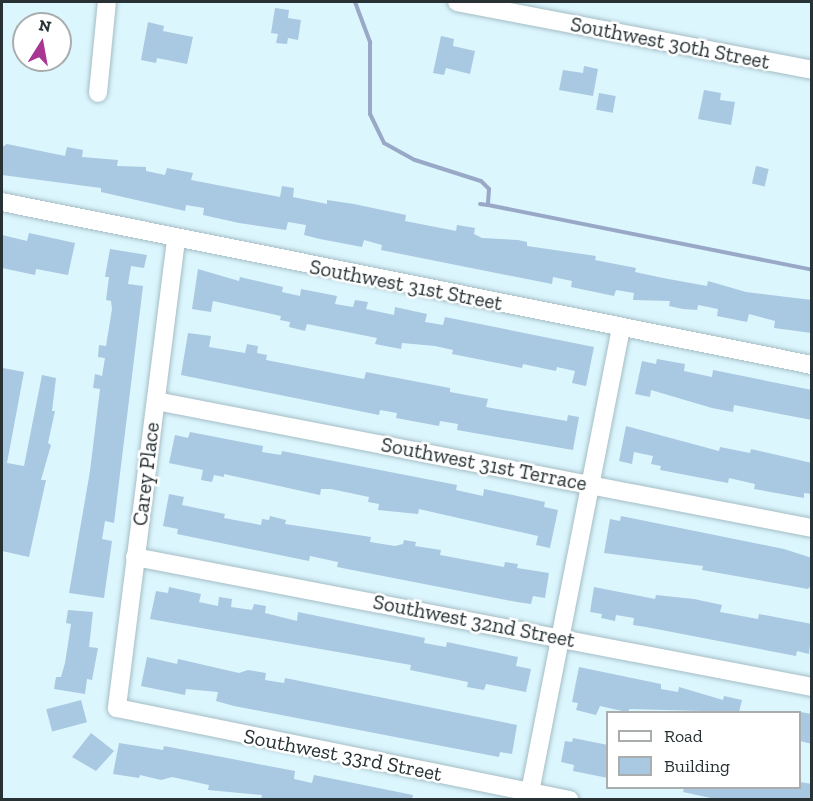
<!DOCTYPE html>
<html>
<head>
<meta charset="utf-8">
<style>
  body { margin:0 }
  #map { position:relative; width:813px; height:801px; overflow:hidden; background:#dcf6fe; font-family:"Zilla Slab",serif }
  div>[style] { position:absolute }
  .stream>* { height:4px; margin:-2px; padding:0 2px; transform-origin:2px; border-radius:2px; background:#9aa8c7 }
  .building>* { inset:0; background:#a9c8e1; transform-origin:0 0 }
  .roads { filter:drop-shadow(0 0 2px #a4bdc5) drop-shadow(0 0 2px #a4bdc5) }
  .minor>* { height:18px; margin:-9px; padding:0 9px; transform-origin:9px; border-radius:9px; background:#fff }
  span { translate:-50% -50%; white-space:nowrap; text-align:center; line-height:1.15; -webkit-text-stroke:5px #fff; paint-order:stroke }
  .street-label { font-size:21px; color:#283235 }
  .frame { position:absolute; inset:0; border:3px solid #283235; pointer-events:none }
  .legend { position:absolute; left:606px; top:711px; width:195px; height:78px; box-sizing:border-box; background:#fff; border:2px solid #a9adae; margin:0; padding:8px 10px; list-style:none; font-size:18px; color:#283235 }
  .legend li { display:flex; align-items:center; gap:12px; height:30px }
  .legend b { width:30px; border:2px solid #a9adae }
  .north { position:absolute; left:12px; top:12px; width:60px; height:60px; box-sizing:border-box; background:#fff; border:2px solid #a9adae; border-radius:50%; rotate:11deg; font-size:16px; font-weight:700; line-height:24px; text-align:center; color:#283235 }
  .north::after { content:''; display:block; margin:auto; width:21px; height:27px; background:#a83692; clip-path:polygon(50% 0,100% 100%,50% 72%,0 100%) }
</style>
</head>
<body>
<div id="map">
  <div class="stream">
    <i style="left:355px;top:2px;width:43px;rotate:69.4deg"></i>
    <i style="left:370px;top:42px;width:72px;rotate:90deg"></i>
    <i style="left:370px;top:114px;width:32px;rotate:64deg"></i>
    <i style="left:384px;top:143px;width:35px;rotate:29deg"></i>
    <i style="left:415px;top:160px;width:69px;rotate:17.7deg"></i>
    <i style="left:481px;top:181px;width:11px;rotate:45deg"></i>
    <i style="left:489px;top:189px;width:16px;rotate:94deg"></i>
    <i style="left:488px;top:205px;width:8px;rotate:-173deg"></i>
    <i style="left:488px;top:205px;width:330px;rotate:11.3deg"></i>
  </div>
  <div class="building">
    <i style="clip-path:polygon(275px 8px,289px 10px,288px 18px,301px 20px,298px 40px,288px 38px,287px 44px,276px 43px,278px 34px,271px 33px)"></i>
    <i style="clip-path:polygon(148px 22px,164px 26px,163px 31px,193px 37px,187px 64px,157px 58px,156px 63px,141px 60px)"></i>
    <i style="clip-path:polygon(441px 36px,454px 39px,453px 46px,475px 51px,470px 74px,446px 68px,444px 75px,433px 73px)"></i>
    <i style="clip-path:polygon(584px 66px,598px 69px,593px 96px,559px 90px,563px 70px,583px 73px)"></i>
    <i style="clip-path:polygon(704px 90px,721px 93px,720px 100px,735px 102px,731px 125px,698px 119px)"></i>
    <i style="left:599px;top:93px;width:17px;height:17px;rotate:10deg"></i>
    <i style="clip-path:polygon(7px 144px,65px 156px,67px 147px,83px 150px,82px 157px,118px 160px,117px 166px,146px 167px,146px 171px,165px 175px,167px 168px,193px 173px,191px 180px,280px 197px,282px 186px,294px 188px,293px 197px,327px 204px,327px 200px,354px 204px,406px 215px,405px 221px,456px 231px,457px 225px,475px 228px,474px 234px,482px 238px,518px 240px,527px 242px,527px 246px,596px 256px,595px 260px,636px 268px,635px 272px,663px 278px,707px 286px,708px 281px,746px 292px,812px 300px,812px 333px,774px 328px,775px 321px,749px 314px,747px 322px,717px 316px,718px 309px,698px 305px,697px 310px,683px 309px,669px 306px,670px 301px,633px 300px,634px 293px,616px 290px,614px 296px,571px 287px,572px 281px,553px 277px,552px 284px,381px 250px,382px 245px,364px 240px,362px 247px,320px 239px,304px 235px,306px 225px,288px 222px,286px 230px,239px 223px,203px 215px,204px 208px,186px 205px,185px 211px,101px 192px,101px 188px,2px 175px,2px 147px)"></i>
    <i style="left:756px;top:166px;width:13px;height:18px;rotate:13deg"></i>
    <i style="clip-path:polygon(29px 233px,75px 243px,68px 275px,36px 269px,35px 275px,2px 268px,2px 235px,27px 241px)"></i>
    <i style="clip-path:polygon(110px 249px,147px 255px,144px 268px,131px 266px,128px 284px,143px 286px,114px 523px,105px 521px,102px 539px,112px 541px,104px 598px,69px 593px,90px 471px,100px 389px,93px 388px,95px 374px,102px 376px,105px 358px,98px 357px,99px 345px,106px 346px,112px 309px,111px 301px,106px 300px,109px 277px,105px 277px)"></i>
    <i style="clip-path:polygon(198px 269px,239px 281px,240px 277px,283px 287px,282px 292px,300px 296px,301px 289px,337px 296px,335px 304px,353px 307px,355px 300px,368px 302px,366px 309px,394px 315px,395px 307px,427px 314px,425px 322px,443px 325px,445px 317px,594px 347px,586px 386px,572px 383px,575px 371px,557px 367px,556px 371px,523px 364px,522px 368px,452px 354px,453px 350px,435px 346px,402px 343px,401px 349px,375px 344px,377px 338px,307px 324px,305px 331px,289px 327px,290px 322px,280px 320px,281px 316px,213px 301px,211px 312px,192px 309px)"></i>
    <i style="clip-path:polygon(188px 333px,211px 336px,209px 347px,245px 353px,247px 344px,258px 346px,257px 353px,267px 355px,266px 360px,364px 379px,366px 372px,450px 388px,450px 392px,488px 399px,486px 407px,567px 421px,568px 415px,579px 417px,573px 450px,457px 430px,458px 424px,440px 421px,439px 426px,396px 418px,397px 413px,380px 410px,379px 415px,181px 375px)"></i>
    <i style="clip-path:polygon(657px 359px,685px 364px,684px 371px,712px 377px,713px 370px,812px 390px,812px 420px,734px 405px,733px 412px,712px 408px,651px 390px,650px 397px,635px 394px,642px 361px,656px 364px)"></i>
    <i style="clip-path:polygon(3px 368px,24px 372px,7px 463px,24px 466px,42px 375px,56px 378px,52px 411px,55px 411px,48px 443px,51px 445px,41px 480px,46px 480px,29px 557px,2px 551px)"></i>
    <i style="clip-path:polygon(626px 426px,719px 451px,720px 447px,750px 453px,751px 449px,812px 463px,812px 494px,804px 493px,804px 498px,754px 489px,755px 484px,729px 478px,728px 483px,660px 470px,661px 466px,651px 464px,653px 456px,634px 452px,632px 464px,619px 461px)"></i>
    <i style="clip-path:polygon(190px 432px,263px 446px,262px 452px,281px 455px,282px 451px,457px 485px,456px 490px,483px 496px,484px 489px,545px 502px,544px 507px,558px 510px,550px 548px,536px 545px,538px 536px,419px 509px,418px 514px,378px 510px,379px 504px,368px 502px,369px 497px,331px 489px,321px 489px,320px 495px,224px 474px,224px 477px,214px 475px,212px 482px,201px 480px,203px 470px,169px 463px,175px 435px,188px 438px)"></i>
    <i style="clip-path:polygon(169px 494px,184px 497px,182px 505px,225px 514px,224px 518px,261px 525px,262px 519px,269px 520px,270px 516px,286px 520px,285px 524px,371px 537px,370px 542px,395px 546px,403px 544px,404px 540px,416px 542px,415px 546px,441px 550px,440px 555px,504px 567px,505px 562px,518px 564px,517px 568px,549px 573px,545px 598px,533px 596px,531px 604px,517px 602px,337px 567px,338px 562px,310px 556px,309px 561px,177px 534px,178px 529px,163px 526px)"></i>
    <i style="clip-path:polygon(621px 516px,784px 549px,812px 558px,812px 584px,808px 589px,702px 570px,703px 566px,604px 553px,610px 519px,620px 521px)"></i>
    <i style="clip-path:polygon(169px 587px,201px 594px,199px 602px,218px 606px,219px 597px,232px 599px,231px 607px,252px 610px,254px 604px,266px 606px,265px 613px,297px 621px,298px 612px,425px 638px,424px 643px,446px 647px,447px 642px,518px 657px,516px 666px,531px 669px,526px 692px,486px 684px,484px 690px,467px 687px,468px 682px,410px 670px,411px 665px,150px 619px,156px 591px,168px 593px)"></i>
    <i style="clip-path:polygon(594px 587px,655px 599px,656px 595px,694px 599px,722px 605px,720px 612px,758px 619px,759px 614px,812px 624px,809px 654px,797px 651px,796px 656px,646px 627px,633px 625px,634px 618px,616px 615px,615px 621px,601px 618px,602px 614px,590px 612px)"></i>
    <i style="clip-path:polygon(68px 610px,93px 612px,89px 647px,98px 648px,92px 680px,87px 679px,85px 694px,54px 689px,56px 677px,61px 677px,65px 663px,71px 624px,66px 623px)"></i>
    <i style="clip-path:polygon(147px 657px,177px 664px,178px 659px,239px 673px,248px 670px,266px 673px,265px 680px,284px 683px,285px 678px,517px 725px,512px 754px,500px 752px,499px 757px,234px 706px,216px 701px,218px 692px,186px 689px,185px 695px,141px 686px)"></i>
    <i style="clip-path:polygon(579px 667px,661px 684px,661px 689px,678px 692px,679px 687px,723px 700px,724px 696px,742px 700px,739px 712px,630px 709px,627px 712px,600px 706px,596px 715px,576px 710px,578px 703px,572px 702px)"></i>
    <i style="left:81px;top:700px;width:23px;height:36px;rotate:75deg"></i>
    <i style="clip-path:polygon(800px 712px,812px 714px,812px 744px,800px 741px)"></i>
    <i style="clip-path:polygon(91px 733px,114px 751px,96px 771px,72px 757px)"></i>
    <i style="clip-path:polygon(573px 738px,608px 745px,608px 778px,573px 771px,574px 765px,561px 762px,565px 741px,572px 742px)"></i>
    <i style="clip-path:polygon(119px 743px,163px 750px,164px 746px,295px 771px,294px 779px,312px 783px,314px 775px,413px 795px,412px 800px,261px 800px,262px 795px,208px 790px,209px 785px,172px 777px,161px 780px,140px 775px,139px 778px,113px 774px)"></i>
    <i style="clip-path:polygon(800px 782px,812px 784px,812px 800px,720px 800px,683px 792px,684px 788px,800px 788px)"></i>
  </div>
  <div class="roads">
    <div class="minor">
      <i style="left:457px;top:2px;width:361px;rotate:10.8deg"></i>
      <i style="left:98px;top:93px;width:91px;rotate:-84.4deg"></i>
      <i style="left:2px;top:202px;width:826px;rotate:11.38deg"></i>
      <i style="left:176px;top:240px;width:472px;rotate:97.2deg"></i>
      <i style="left:117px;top:708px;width:462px;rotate:11.5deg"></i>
      <i style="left:156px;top:401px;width:668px;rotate:10.96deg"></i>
      <i style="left:135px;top:557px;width:689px;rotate:10.87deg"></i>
      <i style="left:525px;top:800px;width:9px;rotate:-58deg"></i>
      <i style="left:530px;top:792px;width:473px;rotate:-78.9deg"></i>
    </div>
  </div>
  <div class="street-label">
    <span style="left:670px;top:43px;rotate:11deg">Southwest 30th Street</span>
    <span style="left:406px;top:285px;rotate:11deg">Southwest 31st Street</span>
    <span style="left:484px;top:464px;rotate:11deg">Southwest 31st Terrace</span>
    <span style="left:146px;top:474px;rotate:-83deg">Carey Place</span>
    <span style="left:474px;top:621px;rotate:11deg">Southwest 32nd Street</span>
    <span style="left:343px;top:755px;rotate:11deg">Southwest 33rd Street</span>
  </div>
  <div class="frame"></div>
  <ul class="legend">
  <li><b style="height:8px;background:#fff"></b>Road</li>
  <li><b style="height:16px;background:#a9c8e1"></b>Building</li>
  </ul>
  <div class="north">N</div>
</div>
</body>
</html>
